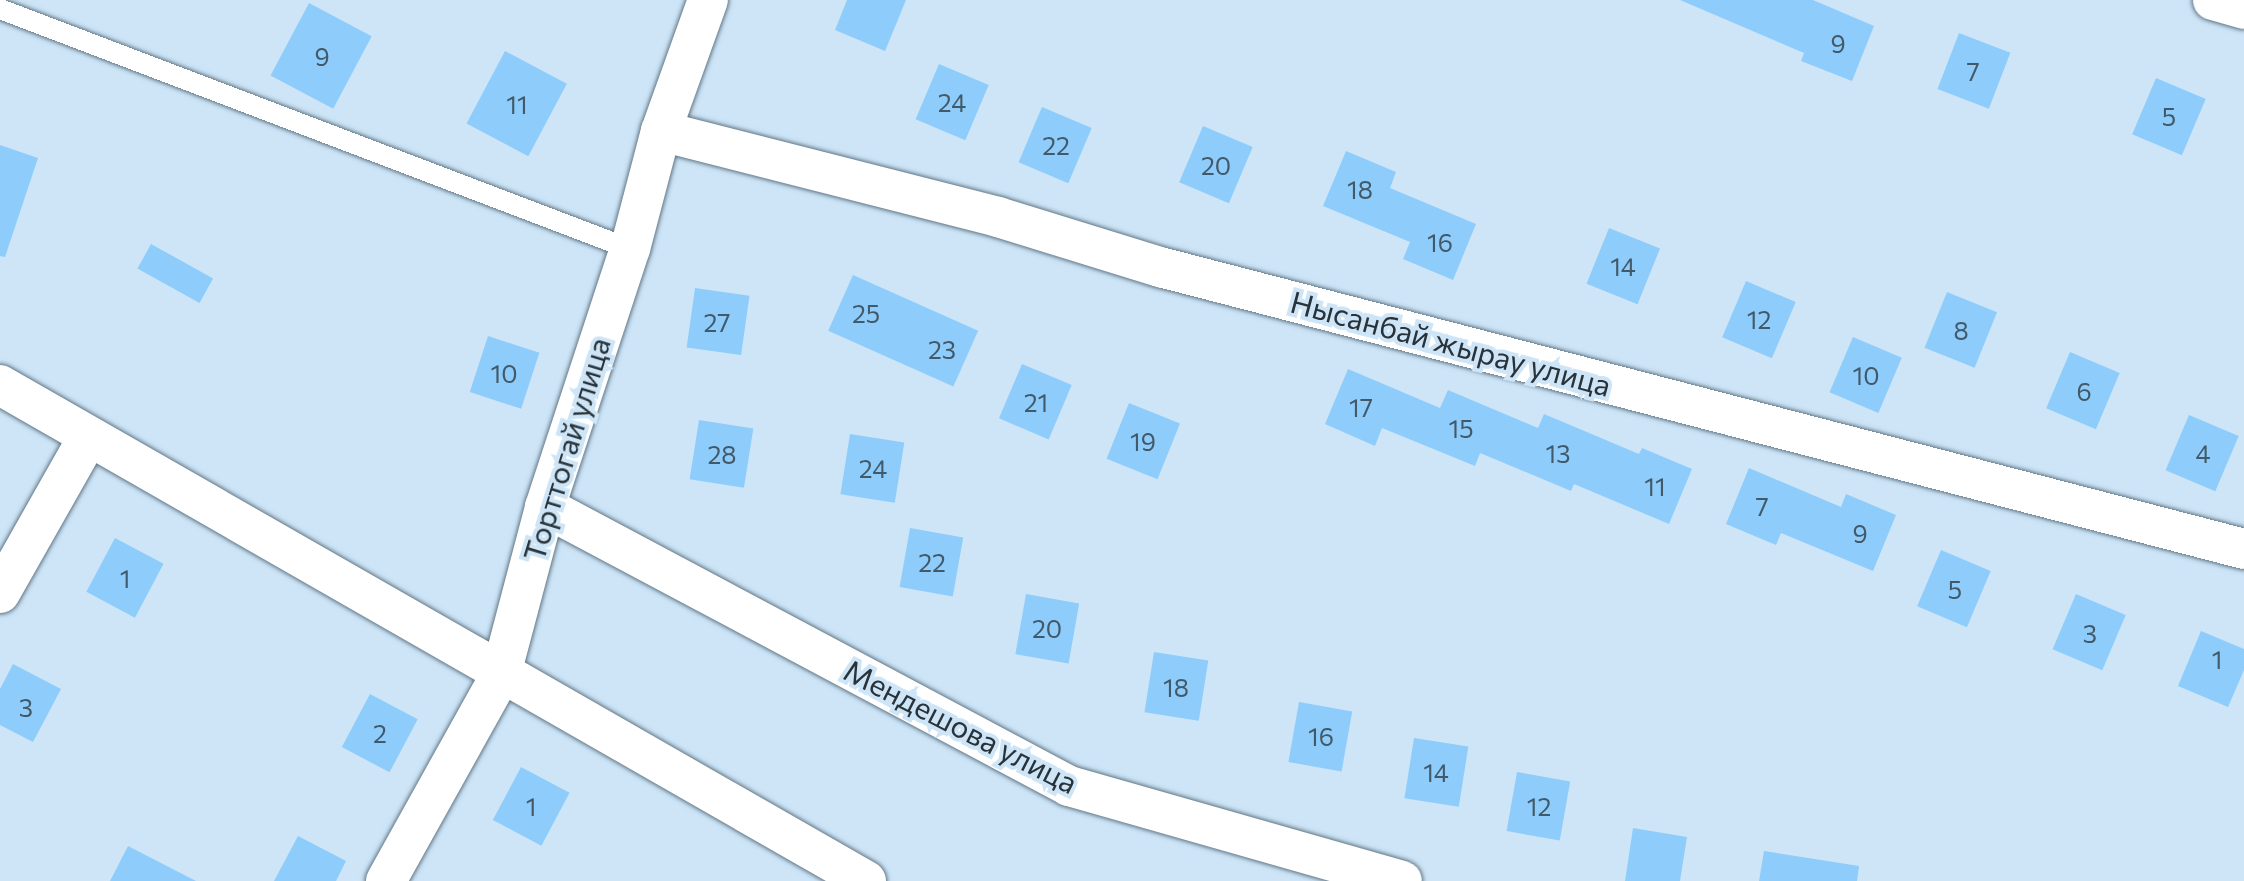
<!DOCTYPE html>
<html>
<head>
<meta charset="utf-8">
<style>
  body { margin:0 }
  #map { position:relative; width:2244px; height:881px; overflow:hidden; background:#cde5f7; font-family:Commissioner,sans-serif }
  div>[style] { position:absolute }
  .building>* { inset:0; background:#8ecdfb; transform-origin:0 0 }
  .roads { filter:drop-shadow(0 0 2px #627787) drop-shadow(0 0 2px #627787) }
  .lane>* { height:20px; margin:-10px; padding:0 10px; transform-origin:10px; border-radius:10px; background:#fff }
  .street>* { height:40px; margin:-20px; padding:0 20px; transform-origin:20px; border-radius:20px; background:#fff }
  span { translate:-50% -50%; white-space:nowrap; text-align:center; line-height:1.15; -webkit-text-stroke:8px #cde5f7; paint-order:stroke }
  .number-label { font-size:25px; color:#425969 }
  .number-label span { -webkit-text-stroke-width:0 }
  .street-label { font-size:30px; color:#283238 }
</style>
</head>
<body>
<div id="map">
  <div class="building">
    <i style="clip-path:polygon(847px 0,906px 0,885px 51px,835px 30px)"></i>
    <i style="clip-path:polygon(1680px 0,1813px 0,1874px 26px,1852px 81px,1801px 61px,1804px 53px)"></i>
    <i style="left:309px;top:3px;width:71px;height:82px;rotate:28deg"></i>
    <i style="left:1959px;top:33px;width:55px;height:60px;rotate:21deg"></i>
    <i style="left:505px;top:51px;width:70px;height:82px;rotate:28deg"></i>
    <i style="left:939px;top:64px;width:54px;height:60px;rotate:23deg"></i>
    <i style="left:2156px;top:78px;width:54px;height:61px;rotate:23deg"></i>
    <i style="left:1042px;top:107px;width:54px;height:60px;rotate:23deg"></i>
    <i style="left:1203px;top:126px;width:54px;height:61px;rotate:23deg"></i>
    <i style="clip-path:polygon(0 145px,38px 158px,5px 257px,0 256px)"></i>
    <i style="clip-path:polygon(1346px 151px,1396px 172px,1390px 188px,1476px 224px,1453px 280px,1403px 259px,1410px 242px,1323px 206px)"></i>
    <i style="left:1609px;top:228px;width:55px;height:60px;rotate:22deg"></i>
    <i style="left:151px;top:244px;width:71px;height:28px;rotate:29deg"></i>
    <i style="left:853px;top:275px;width:137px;height:61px;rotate:24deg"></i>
    <i style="left:1746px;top:281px;width:54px;height:61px;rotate:23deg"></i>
    <i style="left:695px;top:288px;width:55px;height:60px;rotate:8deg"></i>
    <i style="left:1947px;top:292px;width:54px;height:60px;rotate:22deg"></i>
    <i style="left:488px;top:336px;width:54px;height:59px;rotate:18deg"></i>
    <i style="left:1853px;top:337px;width:53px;height:60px;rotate:23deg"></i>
    <i style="left:2070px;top:352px;width:54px;height:61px;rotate:23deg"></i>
    <i style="left:1022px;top:364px;width:54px;height:59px;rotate:23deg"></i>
    <i style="clip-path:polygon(1348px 369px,1440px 408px,1448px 390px,1538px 428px,1544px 414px,1639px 454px,1642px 448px,1692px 469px,1669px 524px,1574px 484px,1571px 491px,1480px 453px,1475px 466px,1382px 428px,1375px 446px,1325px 424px)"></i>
    <i style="left:1129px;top:403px;width:55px;height:60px;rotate:22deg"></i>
    <i style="left:2189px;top:415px;width:54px;height:60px;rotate:23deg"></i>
    <i style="left:699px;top:420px;width:55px;height:60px;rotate:9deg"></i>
    <i style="left:850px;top:434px;width:55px;height:61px;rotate:9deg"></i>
    <i style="clip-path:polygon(1749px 468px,1841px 507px,1846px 494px,1896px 515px,1873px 571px,1781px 533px,1776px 545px,1726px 524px)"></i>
    <i style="left:910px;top:528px;width:54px;height:60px;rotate:10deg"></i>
    <i style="left:115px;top:538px;width:55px;height:61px;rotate:28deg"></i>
    <i style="left:1941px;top:550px;width:54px;height:61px;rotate:23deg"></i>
    <i style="left:1026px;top:594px;width:54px;height:61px;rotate:10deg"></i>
    <i style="left:2076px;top:594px;width:54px;height:60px;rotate:23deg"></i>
    <i style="clip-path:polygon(2201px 631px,2244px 649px,2244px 670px,2228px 707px,2178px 686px)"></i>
    <i style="left:1154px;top:652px;width:55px;height:61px;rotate:9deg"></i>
    <i style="clip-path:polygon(13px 664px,61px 689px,33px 742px,0 725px,0 689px)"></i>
    <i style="left:370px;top:694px;width:54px;height:60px;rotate:28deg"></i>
    <i style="left:1299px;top:702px;width:54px;height:61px;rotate:10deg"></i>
    <i style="left:1414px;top:738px;width:55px;height:61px;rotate:9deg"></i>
    <i style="left:521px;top:767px;width:55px;height:60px;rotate:28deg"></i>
    <i style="left:1517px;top:772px;width:54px;height:60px;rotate:10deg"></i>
    <i style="clip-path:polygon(1633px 828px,1687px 837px,1680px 881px,1625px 881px)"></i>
    <i style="clip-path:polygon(298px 836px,346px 861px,336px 881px,274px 881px)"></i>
    <i style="clip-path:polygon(128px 846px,196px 881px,110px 881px)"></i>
    <i style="clip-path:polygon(1764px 851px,1859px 866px,1857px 881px,1759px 881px)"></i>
  </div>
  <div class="roads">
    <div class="lane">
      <i style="left:0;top:9px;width:674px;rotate:20.85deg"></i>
    </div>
    <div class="street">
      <i style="left:2213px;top:0;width:32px;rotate:16deg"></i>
      <i style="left:661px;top:131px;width:348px;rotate:14.3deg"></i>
      <i style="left:998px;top:217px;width:170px;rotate:17.2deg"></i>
      <i style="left:1160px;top:267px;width:1120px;rotate:14.58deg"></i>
      <i style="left:0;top:385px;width:998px;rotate:29.8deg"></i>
      <i style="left:545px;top:507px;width:594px;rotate:28.03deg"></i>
      <i style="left:1069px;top:786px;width:346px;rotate:15.9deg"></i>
      <i style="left:0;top:593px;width:180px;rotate:-60.5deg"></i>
      <i style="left:386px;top:881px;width:237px;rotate:-60.9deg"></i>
      <i style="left:501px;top:674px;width:173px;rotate:-75.2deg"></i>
      <i style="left:545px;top:507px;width:272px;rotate:-71.8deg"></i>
      <i style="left:630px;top:249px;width:122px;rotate:-75.3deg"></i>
      <i style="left:661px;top:131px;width:139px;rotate:-70.3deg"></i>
    </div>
  </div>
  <div class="number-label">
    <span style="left:1838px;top:43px">9</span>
    <span style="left:322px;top:56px">9</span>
    <span style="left:1973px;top:71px">7</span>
    <span style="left:952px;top:102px">24</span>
    <span style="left:517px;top:104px">11</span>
    <span style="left:2169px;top:116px">5</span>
    <span style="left:1056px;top:145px">22</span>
    <span style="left:1216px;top:165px">20</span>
    <span style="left:1360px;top:189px">18</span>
    <span style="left:1440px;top:242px">16</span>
    <span style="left:1623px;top:266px">14</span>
    <span style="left:866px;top:313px">25</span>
    <span style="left:1759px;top:319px">12</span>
    <span style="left:717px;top:322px">27</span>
    <span style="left:1961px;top:330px">8</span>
    <span style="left:942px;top:349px">23</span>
    <span style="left:504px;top:373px">10</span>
    <span style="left:1866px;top:375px">10</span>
    <span style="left:2084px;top:391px">6</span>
    <span style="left:1036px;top:402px">21</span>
    <span style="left:1361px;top:407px">17</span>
    <span style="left:1461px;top:428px">15</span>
    <span style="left:1143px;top:441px">19</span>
    <span style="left:1558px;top:453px">13</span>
    <span style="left:2203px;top:453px">4</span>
    <span style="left:722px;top:454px">28</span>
    <span style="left:873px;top:468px">24</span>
    <span style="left:1655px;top:486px">11</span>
    <span style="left:1762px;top:506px">7</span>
    <span style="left:1860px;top:533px">9</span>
    <span style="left:932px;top:562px">22</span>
    <span style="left:125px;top:578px">1</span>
    <span style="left:1955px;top:589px">5</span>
    <span style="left:1047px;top:628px">20</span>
    <span style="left:2090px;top:633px">3</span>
    <span style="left:2217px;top:659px">1</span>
    <span style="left:1176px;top:687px">18</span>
    <span style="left:26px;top:707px">3</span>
    <span style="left:380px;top:733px">2</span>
    <span style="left:1321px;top:736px">16</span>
    <span style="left:1436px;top:772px">14</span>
    <span style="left:531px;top:806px">1</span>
    <span style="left:1539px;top:806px">12</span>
  </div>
  <div class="street-label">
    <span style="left:1451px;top:343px;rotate:15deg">Нысанбай жырау улица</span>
    <span style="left:566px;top:449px;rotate:-73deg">Торттогай улица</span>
    <span style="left:961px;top:726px;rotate:27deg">Мендешова улица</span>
  </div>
</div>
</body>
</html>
